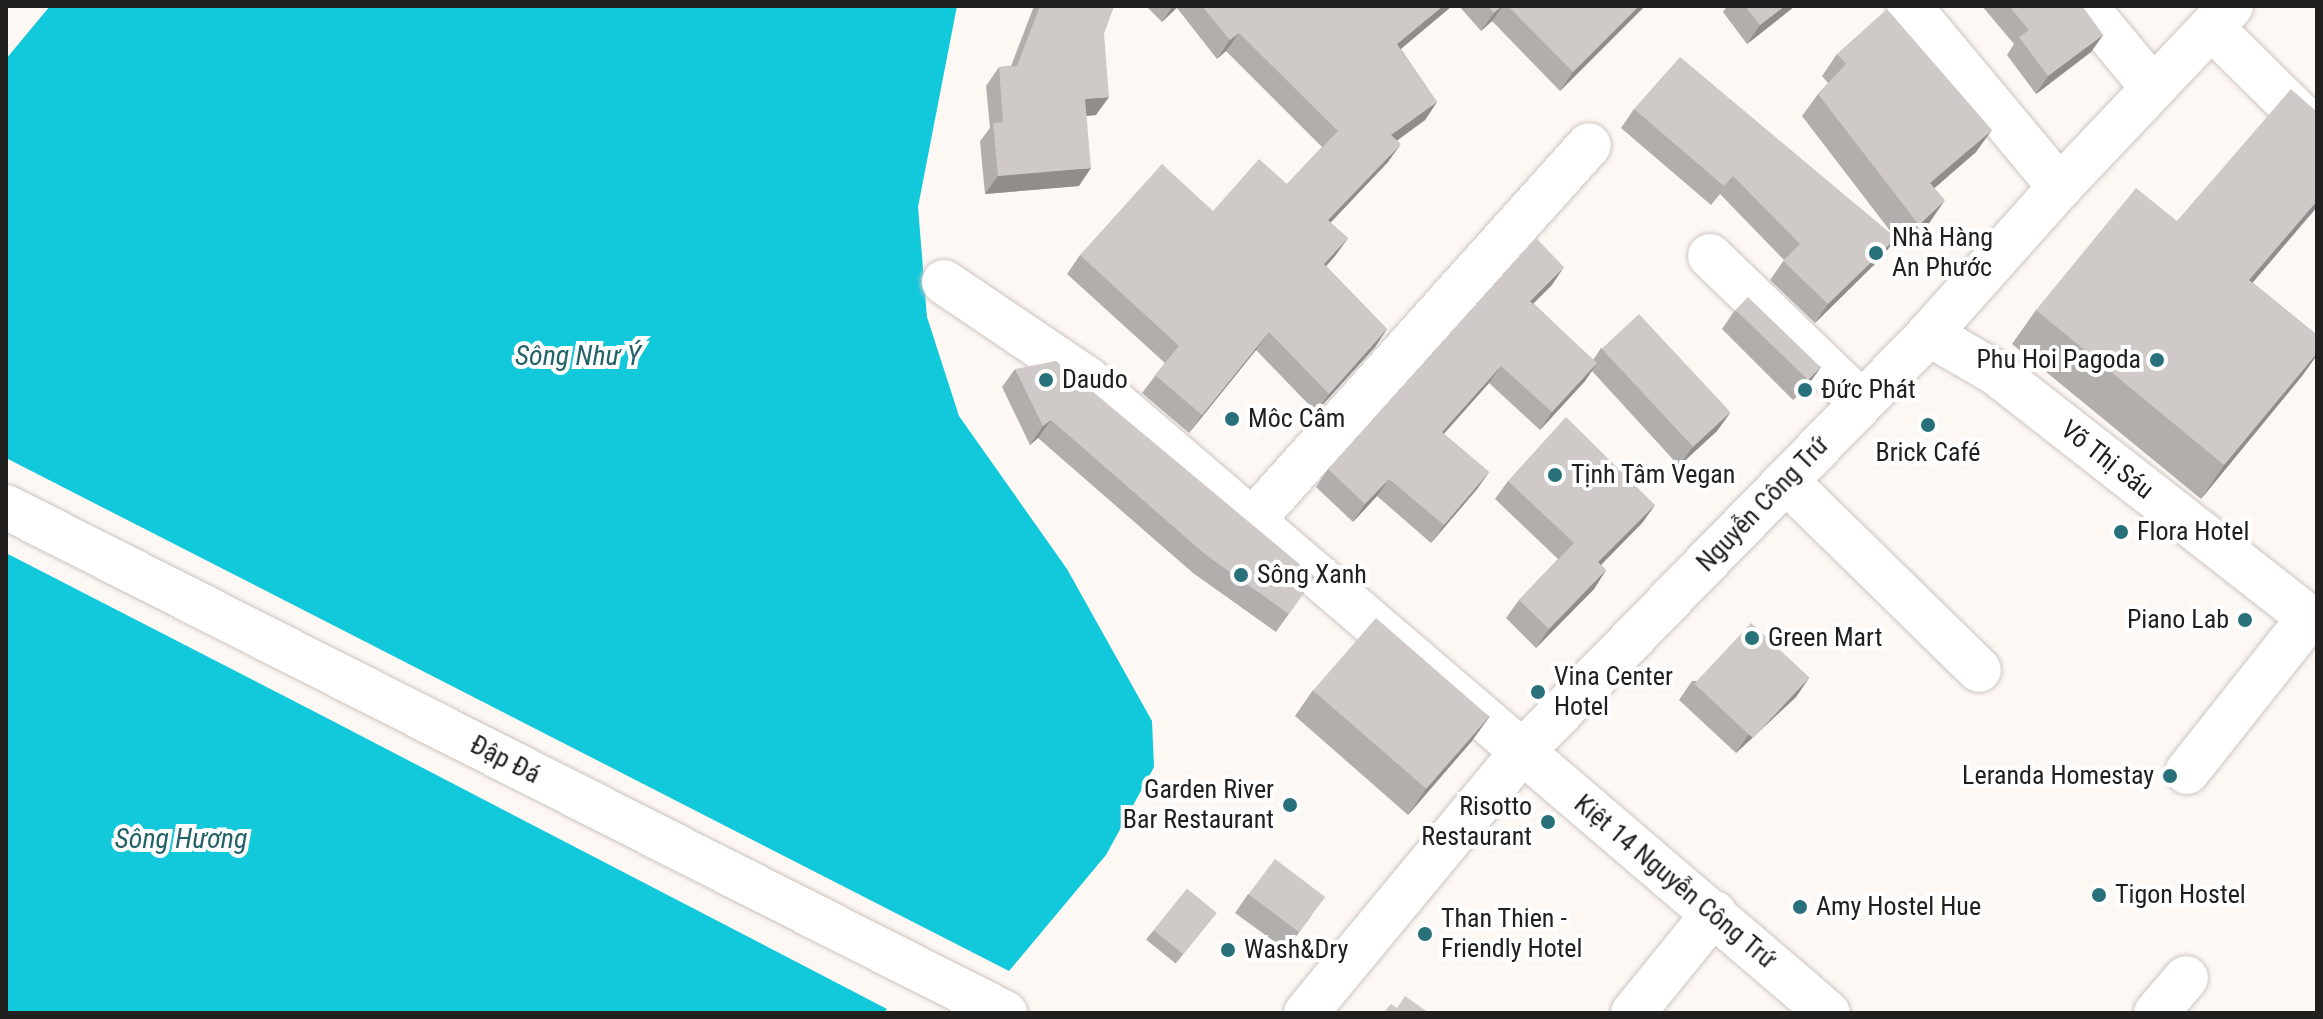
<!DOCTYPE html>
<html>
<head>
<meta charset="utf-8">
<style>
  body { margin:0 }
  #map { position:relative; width:2323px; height:1019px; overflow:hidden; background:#fef8f5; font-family:"Roboto Condensed",sans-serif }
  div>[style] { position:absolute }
  .water>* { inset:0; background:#12c9dc }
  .roads { filter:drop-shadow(0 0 2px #cac5c2) drop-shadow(0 0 2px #cac5c2) }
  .minor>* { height:44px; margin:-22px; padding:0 22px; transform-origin:22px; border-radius:22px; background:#fff }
  .major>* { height:44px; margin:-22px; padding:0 22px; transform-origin:22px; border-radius:22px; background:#fff }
  .wall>* { inset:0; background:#b2aeab; transform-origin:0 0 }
  .shaded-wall>* { inset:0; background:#918d8b }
  .building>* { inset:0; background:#cfcac7; transform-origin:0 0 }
  .dots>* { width:22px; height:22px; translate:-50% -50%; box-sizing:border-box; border:4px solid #fff; border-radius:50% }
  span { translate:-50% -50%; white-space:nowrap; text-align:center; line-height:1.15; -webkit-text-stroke:8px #fff; paint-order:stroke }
  .poi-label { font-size:26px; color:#22201f }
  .left { translate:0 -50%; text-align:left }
  .right { translate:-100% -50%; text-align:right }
  .street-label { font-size:26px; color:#22201f }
  .water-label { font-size:28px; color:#24626a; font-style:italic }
  .frame { position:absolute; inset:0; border:8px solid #22201f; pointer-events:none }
</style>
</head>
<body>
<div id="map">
  <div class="water">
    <i style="clip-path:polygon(50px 6px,957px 6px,918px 207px,927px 317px,959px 416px,1067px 569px,1152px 721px,1154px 767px,1106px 855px,1009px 971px,6px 458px,6px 59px)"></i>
    <i style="clip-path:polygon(6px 553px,321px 715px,887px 1009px,884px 1013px,6px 1013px)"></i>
  </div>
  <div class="roads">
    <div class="minor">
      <i style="left:1909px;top:6px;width:236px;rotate:50.2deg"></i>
      <i style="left:2085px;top:6px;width:107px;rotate:50.3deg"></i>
      <i style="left:2211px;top:27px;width:149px;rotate:44.7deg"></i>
      <i style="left:1710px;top:256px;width:210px;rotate:44deg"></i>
      <i style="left:944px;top:282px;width:173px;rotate:34.1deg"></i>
      <i style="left:1087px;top:379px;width:975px;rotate:40.55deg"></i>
      <i style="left:1929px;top:334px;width:78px;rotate:30.2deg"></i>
      <i style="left:1996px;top:373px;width:407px;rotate:38deg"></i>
      <i style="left:1786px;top:481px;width:270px;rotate:44.4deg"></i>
      <i style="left:1251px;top:522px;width:506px;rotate:-48.12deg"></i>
      <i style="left:2187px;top:772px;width:196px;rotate:-51.6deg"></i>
      <i style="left:1306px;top:1013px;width:339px;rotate:-50.4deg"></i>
      <i style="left:1522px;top:752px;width:583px;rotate:-45.76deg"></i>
      <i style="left:1929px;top:334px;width:197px;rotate:-48.3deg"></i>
      <i style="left:2060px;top:187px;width:249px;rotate:-46.6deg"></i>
      <i style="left:1633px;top:1013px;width:129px;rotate:-51deg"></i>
      <i style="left:2156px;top:1013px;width:46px;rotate:-49.4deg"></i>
    </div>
    <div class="major">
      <i style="left:6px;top:507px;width:1120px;rotate:26.86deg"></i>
    </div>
  </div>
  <div class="wall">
    <i style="clip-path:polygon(1034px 6px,1114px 6px,1104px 33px,1096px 115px,1086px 116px,1079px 186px,985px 194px,980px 141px,990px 128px,986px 86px,999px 67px,1011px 66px)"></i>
    <i style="clip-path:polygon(1146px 6px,1452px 6px,1401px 49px,1437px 102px,1425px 120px,1397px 140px,1388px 162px,1330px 223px,1348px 238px,1335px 256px,1326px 266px,1387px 329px,1375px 347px,1316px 412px,1256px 350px,1189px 433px,1142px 393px,1165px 363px,1067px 274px,1080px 255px,1213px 211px,1287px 184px,1322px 147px,1226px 51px,1217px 59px,1177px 8px,1162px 22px)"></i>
    <i style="clip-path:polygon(1459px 6px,1645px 6px,1560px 91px,1492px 21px,1481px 31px)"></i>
    <i style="clip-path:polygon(1727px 6px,1795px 6px,1747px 44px,1723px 12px)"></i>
    <i style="clip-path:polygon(1982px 6px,2082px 6px,2103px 35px,2091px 52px,2036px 94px,2007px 55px,2014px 44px)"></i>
    <i style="clip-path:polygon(1837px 54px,1976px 152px,1934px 188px,1930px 222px,1903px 247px,1896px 238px,1883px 256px,1815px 323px,1770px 280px,1784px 260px,1720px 194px,1711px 205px,1621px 128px,1634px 109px,1894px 236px,1802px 116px,1818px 94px,1828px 83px,1822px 76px)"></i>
    <i style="clip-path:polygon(2317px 112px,2317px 207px,2252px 282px,2317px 335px,2317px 355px,2302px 376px,2201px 499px,2012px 344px,2036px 310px,2177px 221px)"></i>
    <i style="clip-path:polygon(1552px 285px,1533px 303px,1593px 360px,1601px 348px,1730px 413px,1717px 431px,1679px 466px,1592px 371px,1585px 381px,1540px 430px,1489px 383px,1444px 434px,1489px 472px,1477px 489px,1431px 543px,1377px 496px,1353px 522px,1316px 487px,1328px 469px)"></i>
    <i style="clip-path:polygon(1735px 310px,1821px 367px,1808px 385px,1793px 400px,1722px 329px)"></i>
    <i style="clip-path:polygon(1015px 369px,1315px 577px,1276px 632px,1193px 573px,1038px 438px,1030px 445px,1002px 387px)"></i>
    <i style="clip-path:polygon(1508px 481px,1655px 505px,1642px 523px,1601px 565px,1606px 570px,1594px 589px,1536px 648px,1506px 618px,1519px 600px,1558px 559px,1495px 499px)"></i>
    <i style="clip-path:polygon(1809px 678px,1796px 697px,1736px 753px,1679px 700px,1692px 681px)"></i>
    <i style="clip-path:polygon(1313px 690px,1490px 716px,1471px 742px,1408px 815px,1295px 716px)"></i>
    <i style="left:1187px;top:889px;width:38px;height:65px;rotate:39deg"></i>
    <i style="clip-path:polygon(1248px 894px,1312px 915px,1286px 950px,1235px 913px)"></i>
  </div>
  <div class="shaded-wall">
    <i style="clip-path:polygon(1173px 6px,1178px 6px,1162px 22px)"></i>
    <i style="clip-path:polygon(1443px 6px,1452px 6px,1385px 62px,1397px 44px)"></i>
    <i style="clip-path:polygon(1502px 6px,1503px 6px,1492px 21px,1481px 31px,1494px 13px)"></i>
    <i style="clip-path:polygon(1639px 6px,1645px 6px,1560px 91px,1573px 72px)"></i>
    <i style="clip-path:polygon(1785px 6px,1795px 6px,1747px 44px,1760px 25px)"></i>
    <i style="clip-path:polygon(1239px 33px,1226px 51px,1217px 59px,1230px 40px)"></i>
    <i style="clip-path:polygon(2103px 35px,2091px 52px,2036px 94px,2048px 76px)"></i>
    <i style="clip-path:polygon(1109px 97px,1096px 115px,1072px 117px,1085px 99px)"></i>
    <i style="clip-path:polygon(1437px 102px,1425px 120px,1379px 154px,1391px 135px)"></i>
    <i style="clip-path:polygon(1992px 130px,1976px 152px,1914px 206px,1930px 183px)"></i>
    <i style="clip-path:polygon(1401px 144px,1388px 162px,1315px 239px,1328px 220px)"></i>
    <i style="clip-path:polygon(1091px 168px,1079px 186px,985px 194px,998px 176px)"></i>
    <i style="clip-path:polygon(1945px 200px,1930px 222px,1903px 247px,1919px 225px)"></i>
    <i style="clip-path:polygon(2317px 201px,2317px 207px,2226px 314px,2249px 280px)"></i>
    <i style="clip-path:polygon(1348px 238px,1335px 256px,1311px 283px,1324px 264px)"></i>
    <i style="clip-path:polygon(1896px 238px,1883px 256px,1815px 323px,1828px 304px)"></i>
    <i style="clip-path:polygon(1564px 267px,1552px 285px,1518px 319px,1530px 301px)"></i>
    <i style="clip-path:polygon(1387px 329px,1375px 347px,1316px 412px,1329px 394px)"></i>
    <i style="clip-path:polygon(1269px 332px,1256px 350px,1189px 433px,1202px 415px)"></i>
    <i style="clip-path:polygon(2317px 353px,2317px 355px,2302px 376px,2201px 499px,2224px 465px)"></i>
    <i style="clip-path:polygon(1597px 363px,1585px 381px,1540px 430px,1552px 412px)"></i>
    <i style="clip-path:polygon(1501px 366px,1489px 383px,1429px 450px,1442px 432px)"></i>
    <i style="clip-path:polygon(1821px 367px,1808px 385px,1793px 400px,1806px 382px)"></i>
    <i style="clip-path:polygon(1730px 413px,1717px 431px,1679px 466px,1692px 448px)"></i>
    <i style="clip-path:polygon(1051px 420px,1038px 438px,1030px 445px,1043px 426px)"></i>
    <i style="clip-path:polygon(1489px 472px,1477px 489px,1431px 543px,1444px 525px)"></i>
    <i style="clip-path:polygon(1389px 479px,1377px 496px,1353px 522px,1365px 504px)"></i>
    <i style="clip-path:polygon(1655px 505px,1642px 523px,1585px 581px,1598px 562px)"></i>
    <i style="clip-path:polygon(1606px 570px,1594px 589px,1536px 648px,1549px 629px)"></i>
    <i style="clip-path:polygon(1809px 678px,1796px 697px,1736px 753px,1749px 734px)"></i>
    <i style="clip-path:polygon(1490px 716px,1471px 742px,1408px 815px,1426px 789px)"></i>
  </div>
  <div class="building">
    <i style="clip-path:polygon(1040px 6px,1114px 6px,1104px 33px,1109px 97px,1085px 99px,1091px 168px,998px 176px,993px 123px,1003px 122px,999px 67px,1017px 66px)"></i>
    <i style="clip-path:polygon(1202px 6px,1443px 6px,1397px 44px,1437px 102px,1391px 135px,1401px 144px,1328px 220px,1348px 238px,1324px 264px,1387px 329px,1329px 394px,1269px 332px,1202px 415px,1155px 375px,1179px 346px,1080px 255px,1162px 164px,1213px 211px,1259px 159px,1287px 184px,1338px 131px,1239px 33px,1230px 40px)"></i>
    <i style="clip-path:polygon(1488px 6px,1502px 6px,1494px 13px)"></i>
    <i style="clip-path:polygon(1508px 6px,1639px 6px,1573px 72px)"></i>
    <i style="clip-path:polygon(1745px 6px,1785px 6px,1760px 25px)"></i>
    <i style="clip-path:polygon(2009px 6px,2082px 6px,2103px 35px,2048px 76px,2019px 37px,2029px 30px)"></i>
    <i style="clip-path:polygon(1887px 9px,1992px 130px,1930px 183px,1945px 200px,1919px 225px,1818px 94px,1846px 64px,1837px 54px)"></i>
    <i style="clip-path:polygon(1680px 57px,1896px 238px,1828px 304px,1783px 261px,1800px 244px,1733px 176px,1724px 186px,1634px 109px)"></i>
    <i style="clip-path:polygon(2291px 89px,2317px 112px,2317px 201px,2249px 280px,2317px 335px,2317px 353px,2224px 465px,2036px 310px,2136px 188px,2177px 221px)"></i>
    <i style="clip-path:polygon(1536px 238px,1564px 267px,1530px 301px,1597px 363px,1552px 412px,1501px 366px,1442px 432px,1489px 472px,1444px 525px,1389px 479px,1365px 504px,1328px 469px)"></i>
    <i style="left:1748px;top:297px;width:101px;height:18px;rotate:44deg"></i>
    <i style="left:1639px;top:314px;width:134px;height:51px;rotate:47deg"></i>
    <i style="clip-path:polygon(1056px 361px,1315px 577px,1289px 614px,1206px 555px,1051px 420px,1043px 426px,1015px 369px)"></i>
    <i style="clip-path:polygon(1566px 417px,1655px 505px,1598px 562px,1606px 570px,1549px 629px,1519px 600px,1574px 543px,1508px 481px)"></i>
    <i style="left:1376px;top:618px;width:150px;height:96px;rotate:41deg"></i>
    <i style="left:1751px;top:623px;width:80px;height:83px;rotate:43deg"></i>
    <i style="left:1275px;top:859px;width:63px;height:44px;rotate:37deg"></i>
    <i style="left:1187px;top:889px;width:38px;height:53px;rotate:39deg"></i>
    <i style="clip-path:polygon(1405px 996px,1429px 1013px,1383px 1013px,1391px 1004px,1397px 1008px)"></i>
  </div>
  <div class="dots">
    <i style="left:1876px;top:253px;background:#28717a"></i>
    <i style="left:2157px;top:360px;background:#28717a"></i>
    <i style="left:1046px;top:380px;background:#28717a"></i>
    <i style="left:1805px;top:390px;background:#28717a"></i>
    <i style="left:1232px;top:419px;background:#28717a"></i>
    <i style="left:1928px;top:425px;background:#28717a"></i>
    <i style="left:1555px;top:475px;background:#28717a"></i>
    <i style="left:2121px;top:532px;background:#28717a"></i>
    <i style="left:1241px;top:575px;background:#28717a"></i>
    <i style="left:2245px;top:620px;background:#28717a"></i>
    <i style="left:1752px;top:638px;background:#28717a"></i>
    <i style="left:1538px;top:692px;background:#28717a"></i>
    <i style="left:2170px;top:776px;background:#28717a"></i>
    <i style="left:1290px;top:805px;background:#28717a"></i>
    <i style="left:1548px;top:822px;background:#28717a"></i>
    <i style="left:2099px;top:895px;background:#28717a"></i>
    <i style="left:1800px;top:907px;background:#28717a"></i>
    <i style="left:1425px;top:934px;background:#28717a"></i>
    <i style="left:1228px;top:950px;background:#28717a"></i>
  </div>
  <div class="poi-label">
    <span class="left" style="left:1892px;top:253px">Nhà Hàng<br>An Phước</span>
    <span class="right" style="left:2141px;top:360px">Phu Hoi Pagoda</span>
    <span class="left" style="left:1062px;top:380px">Daudo</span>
    <span class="left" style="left:1821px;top:390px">Đức Phát</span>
    <span class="left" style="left:1248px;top:419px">Môc Câm</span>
    <span style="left:1928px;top:453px">Brick Café</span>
    <span class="left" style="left:1571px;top:475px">Tịnh Tâm Vegan</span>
    <span class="left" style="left:2137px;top:532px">Flora Hotel</span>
    <span class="left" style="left:1257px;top:575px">Sông Xanh</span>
    <span class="right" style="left:2229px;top:620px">Piano Lab</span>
    <span class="left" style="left:1768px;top:638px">Green Mart</span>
    <span class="left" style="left:1554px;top:692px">Vina Center<br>Hotel</span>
    <span class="right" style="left:2154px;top:776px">Leranda Homestay</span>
    <span class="right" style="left:1274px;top:805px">Garden River<br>Bar Restaurant</span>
    <span class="right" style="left:1532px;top:822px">Risotto<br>Restaurant</span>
    <span class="left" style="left:2115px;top:895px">Tigon Hostel</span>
    <span class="left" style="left:1816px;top:907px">Amy Hostel Hue</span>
    <span class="left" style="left:1441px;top:934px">Than Thien -<br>Friendly Hotel</span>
    <span class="left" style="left:1244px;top:950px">Wash&amp;Dry</span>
  </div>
  <div class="street-label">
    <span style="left:2107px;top:460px;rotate:38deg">Võ Thị Sáu</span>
    <span style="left:1763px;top:504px;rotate:-46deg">Nguyễn Công Trứ</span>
    <span style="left:505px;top:760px;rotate:27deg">Đập Đá</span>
    <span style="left:1675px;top:882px;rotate:40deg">Kiệt 14 Nguyễn Công Trứ</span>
  </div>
  <div class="water-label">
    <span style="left:578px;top:356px">Sông Như Ý</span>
    <span style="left:181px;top:839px">Sông Hương</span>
  </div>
  <div class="frame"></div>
</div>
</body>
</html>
